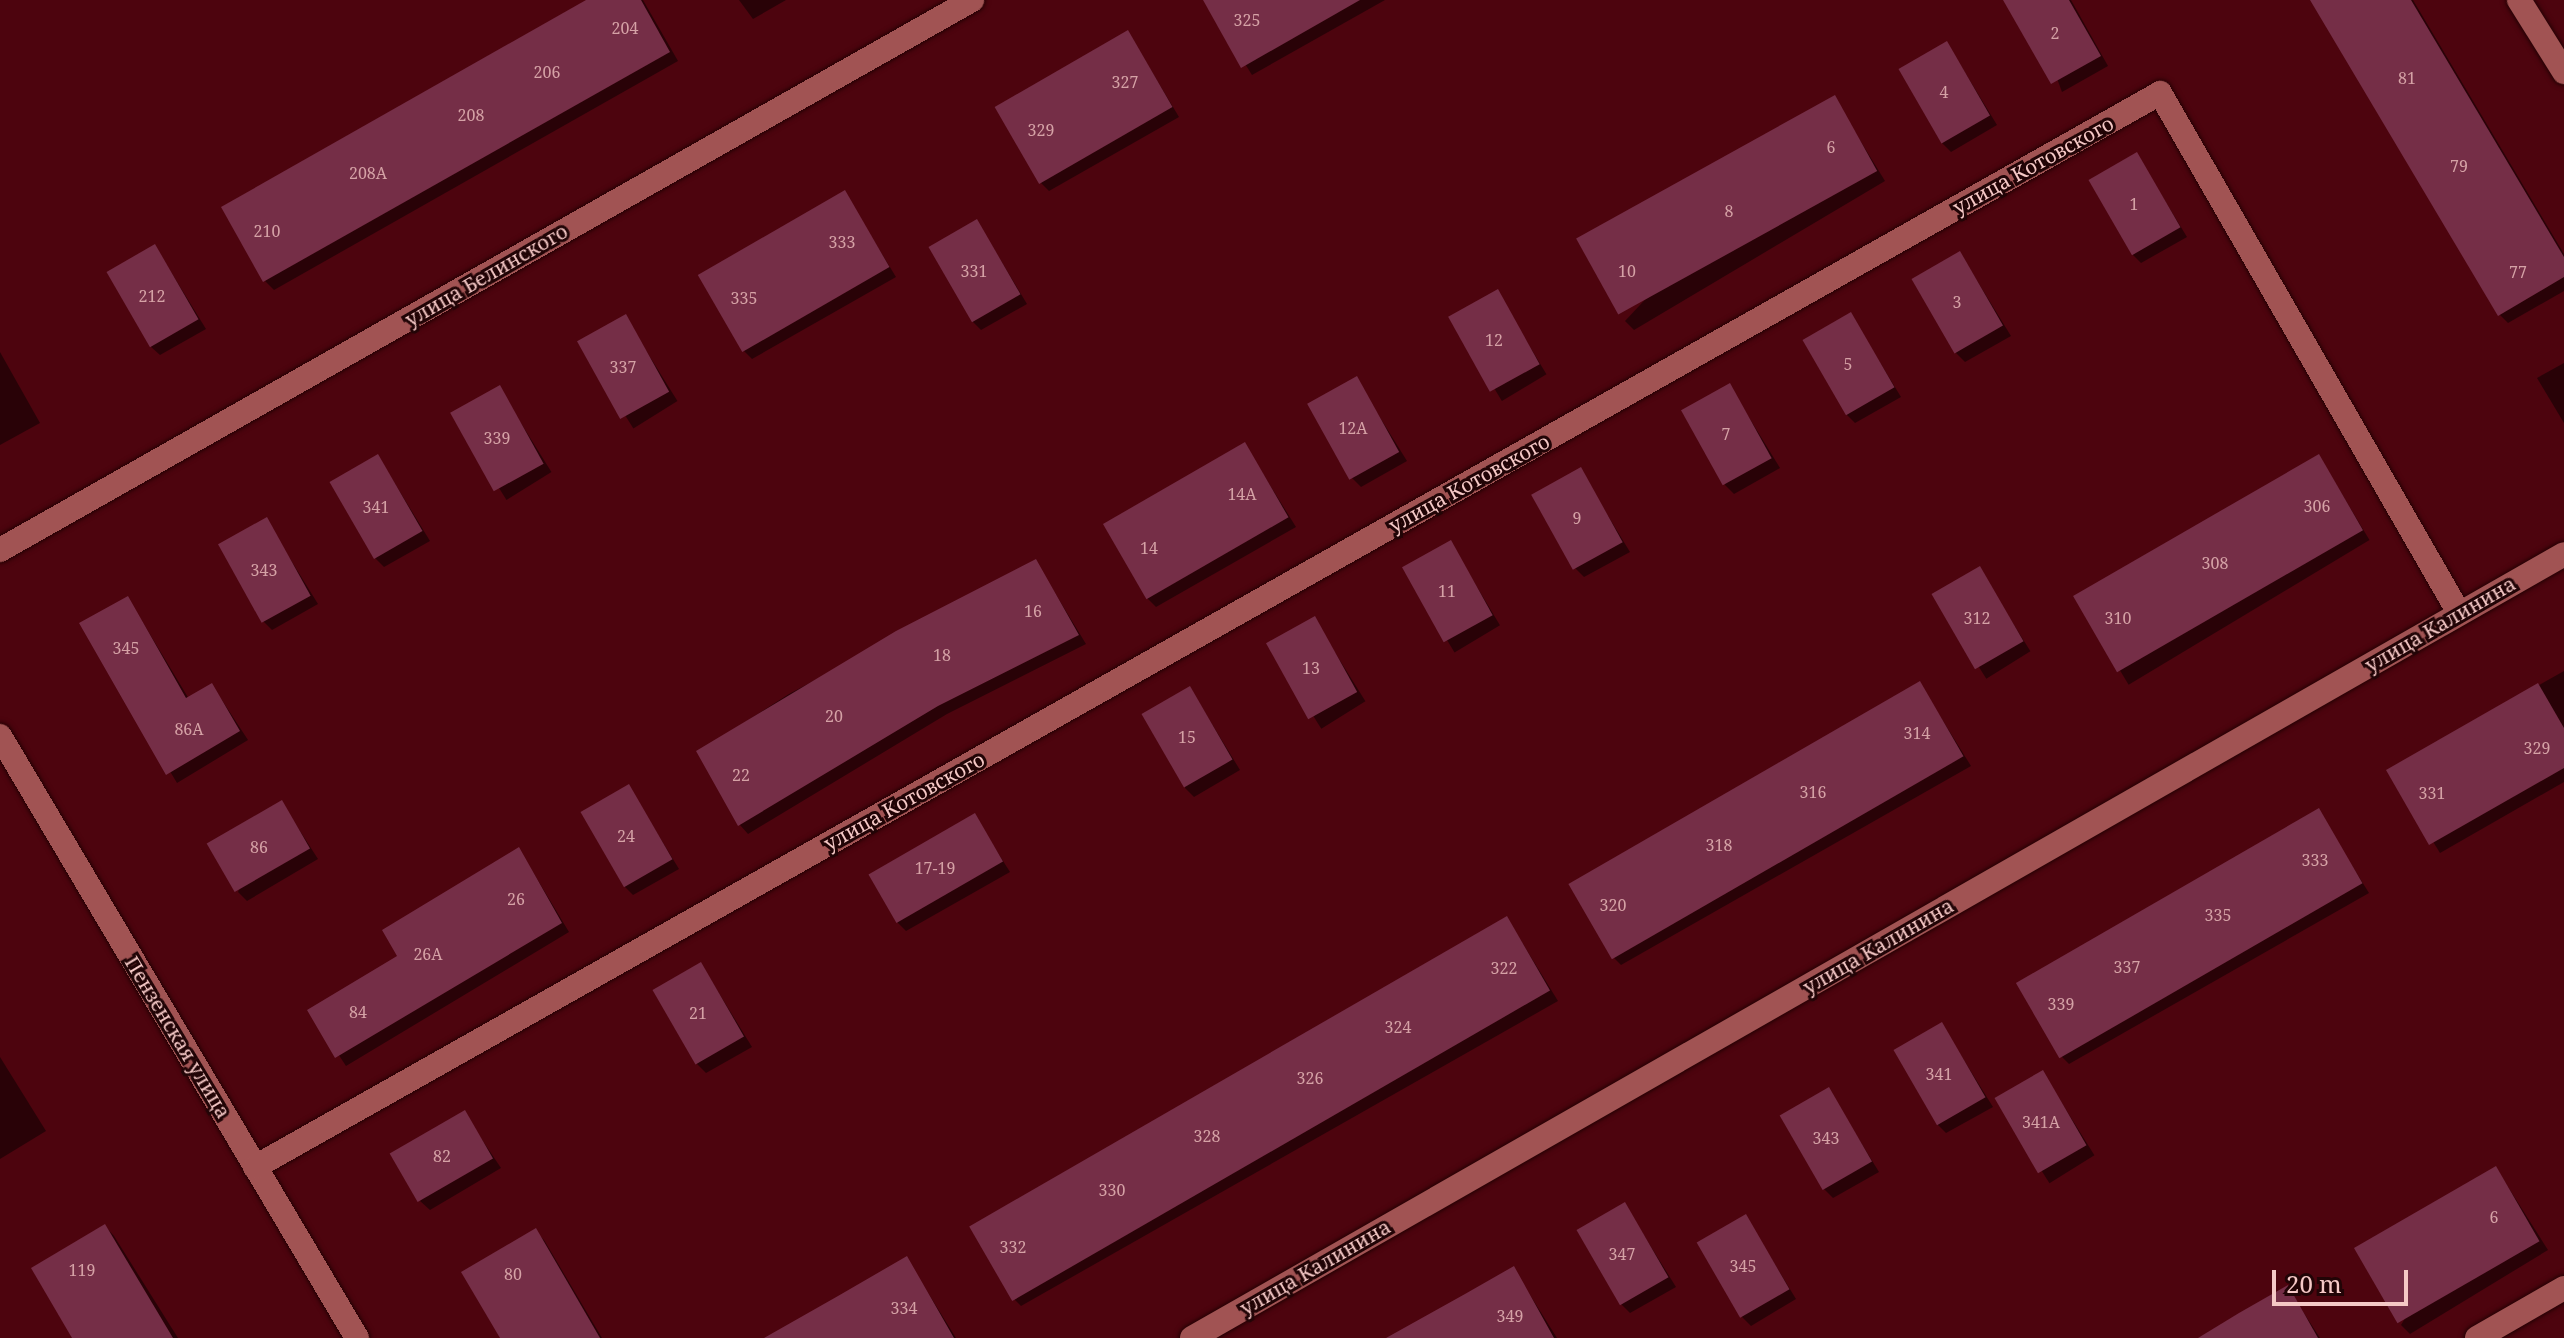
<!DOCTYPE html>
<html>
<head>
<meta charset="utf-8">
<style>
  body { margin:0 }
  #map { position:relative; width:2564px; height:1338px; overflow:hidden; background:#4d040e; font-family:"Noto Serif",serif }
  div>[style] { position:absolute }
  .shadow>* { inset:0; background:#0007; transform-origin:0 0 }
  .building>* { inset:0; background:#752e47; transform-origin:0 0 }
  .roads { filter:drop-shadow(0 0 2px #240204) drop-shadow(0 0 2px #240204) }
  .minor>* { height:24px; margin:-12px; padding:0 12px; transform-origin:12px; border-radius:12px; background:#a15353 }
  span { translate:-50% -50%; white-space:nowrap; text-align:center; line-height:1.15; -webkit-text-stroke:6px #210406; paint-order:stroke }
  .number-label { font-size:16px; color:#d5a2a6 }
  .number-label span { -webkit-text-stroke-width:0 }
  .street-label { font-size:20px; color:#f5c8c6 }
  .scale { position:absolute; left:2272px; top:1270px; width:136px; height:36px; box-sizing:border-box; border:4px solid #f5c8c6; border-top:0; padding-left:10px; font-size:24px; line-height:28px; white-space:nowrap; color:#f5c8c6; -webkit-text-stroke:6px #210406; paint-order:stroke }
</style>
</head>
<body>
<div id="map">
  <div class="shadow">
    <i style="clip-path:polygon(590px 0,643px 0,678px 61px,274px 290px,265px 281px)"></i>
    <i style="clip-path:polygon(739px 0,786px 0,753px 19px)"></i>
    <i style="clip-path:polygon(1205px 0,1385px 0,1252px 75px)"></i>
    <i style="clip-path:polygon(2028px 0,2071px 0,2108px 66px,2062px 92px)"></i>
    <i style="clip-path:polygon(2312px 0,2413px 0,2564px 254px,2564px 291px,2508px 323px,2499px 314px)"></i>
    <i style="clip-path:polygon(1128px 32px,1179px 117px,1049px 191px,1040px 182px)"></i>
    <i style="clip-path:polygon(1947px 43px,1997px 125px,1951px 152px,1942px 143px)"></i>
    <i style="clip-path:polygon(1834px 98px,1885px 181px,1634px 330px,1625px 321px)"></i>
    <i style="clip-path:polygon(2137px 155px,2187px 237px,2141px 263px,2132px 254px)"></i>
    <i style="clip-path:polygon(844px 192px,896px 277px,752px 359px,743px 350px)"></i>
    <i style="clip-path:polygon(977px 221px,1027px 304px,981px 330px,972px 321px)"></i>
    <i style="clip-path:polygon(155px 246px,206px 329px,160px 355px,150px 346px)"></i>
    <i style="clip-path:polygon(1960px 253px,2011px 336px,1965px 362px,1956px 353px)"></i>
    <i style="left:1497px;top:292px;width:96px;height:52px;rotate:59deg"></i>
    <i style="clip-path:polygon(1851px 315px,1901px 397px,1855px 423px,1846px 414px)"></i>
    <i style="left:625px;top:317px;width:99px;height:52px;rotate:58deg"></i>
    <i style="clip-path:polygon(0 352px,40px 423px,0 445px)"></i>
    <i style="clip-path:polygon(2564px 363px,2564px 423px,2537px 378px)"></i>
    <i style="clip-path:polygon(1356px 379px,1407px 461px,1361px 487px,1352px 478px)"></i>
    <i style="clip-path:polygon(1729px 385px,1780px 468px,1734px 494px,1725px 485px)"></i>
    <i style="left:499px;top:388px;width:99px;height:53px;rotate:58deg"></i>
    <i style="clip-path:polygon(1245px 445px,1296px 527px,1156px 607px,1147px 598px)"></i>
    <i style="clip-path:polygon(378px 456px,430px 541px,384px 567px,375px 558px)"></i>
    <i style="left:2319px;top:456px;width:98px;height:281px;rotate:59deg"></i>
    <i style="clip-path:polygon(1580px 470px,1630px 552px,1584px 577px,1575px 568px)"></i>
    <i style="clip-path:polygon(266px 520px,318px 604px,272px 630px,263px 621px)"></i>
    <i style="left:1450px;top:542px;width:97px;height:53px;rotate:59deg"></i>
    <i style="clip-path:polygon(1036px 562px,1086px 644px,947px 714px,748px 834px,740px 825px,698px 752px,789px 694px)"></i>
    <i style="left:1979px;top:569px;width:97px;height:52px;rotate:58deg"></i>
    <i style="clip-path:polygon(128px 598px,189px 699px,212px 685px,248px 740px,177px 783px,82px 624px)"></i>
    <i style="left:1314px;top:619px;width:97px;height:52px;rotate:58deg"></i>
    <i style="clip-path:polygon(2564px 671px,2564px 782px,2440px 853px,2389px 770px)"></i>
    <i style="clip-path:polygon(1920px 684px,1971px 766px,1621px 965px,1612px 956px)"></i>
    <i style="clip-path:polygon(1190px 688px,1240px 770px,1194px 797px,1185px 788px)"></i>
    <i style="clip-path:polygon(629px 787px,679px 869px,633px 895px,624px 886px)"></i>
    <i style="clip-path:polygon(282px 803px,318px 859px,247px 901px,238px 892px)"></i>
    <i style="clip-path:polygon(2318px 811px,2369px 893px,2069px 1064px,2060px 1055px)"></i>
    <i style="clip-path:polygon(974px 815px,1010px 872px,906px 931px,897px 922px)"></i>
    <i style="clip-path:polygon(519px 849px,569px 932px,346px 1066px,310px 1011px,399px 957px)"></i>
    <i style="clip-path:polygon(1507px 918px,1558px 1001px,1021px 1306px,1012px 1297px)"></i>
    <i style="clip-path:polygon(701px 964px,752px 1047px,706px 1073px,697px 1064px)"></i>
    <i style="clip-path:polygon(1942px 1025px,1993px 1107px,1946px 1133px,1937px 1124px)"></i>
    <i style="clip-path:polygon(0 1057px,46px 1131px,0 1159px)"></i>
    <i style="left:2043px;top:1073px;width:97px;height:53px;rotate:58deg"></i>
    <i style="clip-path:polygon(1828px 1089px,1879px 1172px,1833px 1198px,1824px 1189px)"></i>
    <i style="clip-path:polygon(464px 1113px,501px 1168px,430px 1210px,420px 1201px)"></i>
    <i style="clip-path:polygon(2496px 1168px,2548px 1250px,2410px 1334px,2401px 1325px)"></i>
    <i style="clip-path:polygon(1625px 1205px,1676px 1287px,1630px 1313px,1621px 1304px)"></i>
    <i style="clip-path:polygon(1746px 1217px,1796px 1299px,1751px 1326px,1742px 1317px)"></i>
    <i style="clip-path:polygon(105px 1226px,114px 1236px,178px 1338px,77px 1338px)"></i>
    <i style="clip-path:polygon(535px 1231px,544px 1240px,602px 1338px,502px 1338px)"></i>
    <i style="clip-path:polygon(907px 1259px,956px 1338px,767px 1338px)"></i>
    <i style="clip-path:polygon(1513px 1268px,1557px 1338px,1391px 1338px)"></i>
    <i style="clip-path:polygon(2287px 1287px,2320px 1338px,2201px 1338px)"></i>
  </div>
  <div class="building">
    <i style="clip-path:polygon(586px 0,641px 0,670px 52px,263px 282px,221px 207px)"></i>
    <i style="clip-path:polygon(1203px 0,1360px 0,1241px 68px)"></i>
    <i style="clip-path:polygon(2003px 0,2069px 0,2101px 56px,2051px 84px)"></i>
    <i style="clip-path:polygon(2310px 0,2411px 0,2564px 257px,2564px 277px,2498px 316px)"></i>
    <i style="left:1128px;top:30px;width:89px;height:154px;rotate:60deg"></i>
    <i style="left:1947px;top:41px;width:86px;height:56px;rotate:60deg"></i>
    <i style="left:1835px;top:95px;width:87px;height:296px;rotate:61deg"></i>
    <i style="left:2137px;top:152px;width:87px;height:56px;rotate:60deg"></i>
    <i style="left:845px;top:190px;width:89px;height:170px;rotate:60deg"></i>
    <i style="left:977px;top:219px;width:87px;height:56px;rotate:60deg"></i>
    <i style="left:155px;top:244px;width:87px;height:56px;rotate:60deg"></i>
    <i style="left:1960px;top:251px;width:86px;height:56px;rotate:60deg"></i>
    <i style="left:1498px;top:289px;width:86px;height:57px;rotate:61deg"></i>
    <i style="left:1851px;top:312px;width:87px;height:56px;rotate:60deg"></i>
    <i style="left:626px;top:314px;width:89px;height:56px;rotate:61deg"></i>
    <i style="left:1357px;top:376px;width:87px;height:57px;rotate:61deg"></i>
    <i style="left:1730px;top:383px;width:86px;height:56px;rotate:61deg"></i>
    <i style="left:500px;top:385px;width:90px;height:57px;rotate:61deg"></i>
    <i style="left:1245px;top:442px;width:87px;height:164px;rotate:60deg"></i>
    <i style="left:378px;top:454px;width:89px;height:56px;rotate:60deg"></i>
    <i style="left:2319px;top:454px;width:88px;height:284px;rotate:60deg"></i>
    <i style="left:1581px;top:467px;width:86px;height:57px;rotate:61deg"></i>
    <i style="left:267px;top:517px;width:90px;height:56px;rotate:61deg"></i>
    <i style="left:1451px;top:540px;width:86px;height:56px;rotate:61deg"></i>
    <i style="clip-path:polygon(1036px 559px,1079px 635px,938px 706px,738px 826px,696px 751px,896px 631px)"></i>
    <i style="left:1980px;top:566px;width:87px;height:56px;rotate:60deg"></i>
    <i style="clip-path:polygon(128px 596px,186px 698px,212px 683px,240px 731px,166px 775px,79px 623px)"></i>
    <i style="left:1315px;top:616px;width:87px;height:56px;rotate:61deg"></i>
    <i style="left:1920px;top:681px;width:87px;height:406px;rotate:60deg"></i>
    <i style="clip-path:polygon(2538px 683px,2564px 728px,2564px 768px,2429px 845px,2386px 770px)"></i>
    <i style="left:1190px;top:686px;width:85px;height:56px;rotate:60deg"></i>
    <i style="left:629px;top:784px;width:87px;height:56px;rotate:60deg"></i>
    <i style="left:282px;top:800px;width:56px;height:87px;rotate:60deg"></i>
    <i style="left:2319px;top:808px;width:87px;height:350px;rotate:60deg"></i>
    <i style="left:975px;top:813px;width:56px;height:123px;rotate:60deg"></i>
    <i style="clip-path:polygon(519px 847px,562px 923px,335px 1058px,307px 1010px,397px 956px,382px 930px)"></i>
    <i style="left:1507px;top:916px;width:86px;height:621px;rotate:60deg"></i>
    <i style="left:701px;top:962px;width:86px;height:56px;rotate:60deg"></i>
    <i style="left:1942px;top:1022px;width:87px;height:56px;rotate:60deg"></i>
    <i style="left:2043px;top:1070px;width:87px;height:56px;rotate:60deg"></i>
    <i style="left:1829px;top:1087px;width:86px;height:57px;rotate:60deg"></i>
    <i style="left:465px;top:1110px;width:56px;height:87px;rotate:60deg"></i>
    <i style="left:2496px;top:1166px;width:87px;height:164px;rotate:60deg"></i>
    <i style="left:1625px;top:1202px;width:87px;height:56px;rotate:60deg"></i>
    <i style="left:1746px;top:1214px;width:87px;height:57px;rotate:60deg"></i>
    <i style="clip-path:polygon(105px 1224px,173px 1338px,72px 1338px,31px 1268px)"></i>
    <i style="clip-path:polygon(536px 1228px,564px 1276px,600px 1338px,500px 1338px,461px 1272px)"></i>
    <i style="clip-path:polygon(907px 1256px,954px 1338px,764px 1338px,838px 1296px)"></i>
    <i style="clip-path:polygon(1514px 1266px,1554px 1338px,1386px 1338px,1465px 1294px)"></i>
    <i style="clip-path:polygon(2288px 1285px,2318px 1338px,2198px 1338px,2239px 1313px)"></i>
  </div>
  <div class="roads">
    <div class="minor">
      <i style="left:2519px;top:0;width:85px;rotate:58deg"></i>
      <i style="left:0;top:550px;width:1117px;rotate:-29.5deg"></i>
      <i style="left:0;top:736px;width:700px;rotate:59.33deg"></i>
      <i style="left:255px;top:1167px;width:2187px;rotate:-29.41deg"></i>
      <i style="left:2160px;top:93px;width:600px;rotate:60.1deg"></i>
      <i style="left:1192px;top:1338px;width:1580px;rotate:-29.74deg"></i>
      <i style="left:2477px;top:1338px;width:100px;rotate:-29.9deg"></i>
    </div>
  </div>
  <div class="number-label">
    <span style="left:1247px;top:20px">325</span>
    <span style="left:625px;top:28px">204</span>
    <span style="left:2055px;top:33px">2</span>
    <span style="left:547px;top:72px">206</span>
    <span style="left:2407px;top:78px">81</span>
    <span style="left:1125px;top:82px">327</span>
    <span style="left:1944px;top:92px">4</span>
    <span style="left:471px;top:115px">208</span>
    <span style="left:1041px;top:130px">329</span>
    <span style="left:1831px;top:147px">6</span>
    <span style="left:2459px;top:166px">79</span>
    <span style="left:368px;top:173px">208А</span>
    <span style="left:2134px;top:204px">1</span>
    <span style="left:1729px;top:211px">8</span>
    <span style="left:267px;top:231px">210</span>
    <span style="left:842px;top:242px">333</span>
    <span style="left:974px;top:271px">331</span>
    <span style="left:1627px;top:271px">10</span>
    <span style="left:2518px;top:272px">77</span>
    <span style="left:152px;top:296px">212</span>
    <span style="left:744px;top:298px">335</span>
    <span style="left:1957px;top:302px">3</span>
    <span style="left:1494px;top:340px">12</span>
    <span style="left:1848px;top:364px">5</span>
    <span style="left:623px;top:367px">337</span>
    <span style="left:1353px;top:428px">12А</span>
    <span style="left:1726px;top:434px">7</span>
    <span style="left:497px;top:438px">339</span>
    <span style="left:1242px;top:494px">14А</span>
    <span style="left:2317px;top:506px">306</span>
    <span style="left:376px;top:507px">341</span>
    <span style="left:1577px;top:518px">9</span>
    <span style="left:1149px;top:548px">14</span>
    <span style="left:2215px;top:563px">308</span>
    <span style="left:264px;top:570px">343</span>
    <span style="left:1447px;top:591px">11</span>
    <span style="left:1033px;top:611px">16</span>
    <span style="left:1977px;top:618px">312</span>
    <span style="left:2118px;top:618px">310</span>
    <span style="left:126px;top:648px">345</span>
    <span style="left:942px;top:655px">18</span>
    <span style="left:1311px;top:668px">13</span>
    <span style="left:834px;top:716px">20</span>
    <span style="left:189px;top:729px">86А</span>
    <span style="left:1917px;top:733px">314</span>
    <span style="left:1187px;top:737px">15</span>
    <span style="left:2537px;top:748px">329</span>
    <span style="left:741px;top:775px">22</span>
    <span style="left:1813px;top:792px">316</span>
    <span style="left:2432px;top:793px">331</span>
    <span style="left:626px;top:836px">24</span>
    <span style="left:1719px;top:845px">318</span>
    <span style="left:259px;top:847px">86</span>
    <span style="left:2315px;top:860px">333</span>
    <span style="left:935px;top:868px">17-19</span>
    <span style="left:516px;top:899px">26</span>
    <span style="left:1613px;top:905px">320</span>
    <span style="left:2218px;top:915px">335</span>
    <span style="left:428px;top:954px">26А</span>
    <span style="left:2127px;top:967px">337</span>
    <span style="left:1504px;top:968px">322</span>
    <span style="left:2061px;top:1004px">339</span>
    <span style="left:358px;top:1012px">84</span>
    <span style="left:698px;top:1013px">21</span>
    <span style="left:1398px;top:1027px">324</span>
    <span style="left:1939px;top:1074px">341</span>
    <span style="left:1310px;top:1078px">326</span>
    <span style="left:2041px;top:1122px">341А</span>
    <span style="left:1207px;top:1136px">328</span>
    <span style="left:1826px;top:1138px">343</span>
    <span style="left:442px;top:1156px">82</span>
    <span style="left:1112px;top:1190px">330</span>
    <span style="left:2494px;top:1217px">6</span>
    <span style="left:1013px;top:1247px">332</span>
    <span style="left:1622px;top:1254px">347</span>
    <span style="left:1743px;top:1266px">345</span>
    <span style="left:82px;top:1270px">119</span>
    <span style="left:513px;top:1274px">80</span>
    <span style="left:904px;top:1308px">334</span>
    <span style="left:1510px;top:1316px">349</span>
  </div>
  <div class="street-label">
    <span style="left:2033px;top:165px;rotate:-29deg">улица Котовского</span>
    <span style="left:486px;top:275px;rotate:-30deg">улица Белинского</span>
    <span style="left:1469px;top:483px;rotate:-29deg">улица Котовского</span>
    <span style="left:2440px;top:624px;rotate:-30deg">улица Калинина</span>
    <span style="left:904px;top:801px;rotate:-29deg">улица Котовского</span>
    <span style="left:1878px;top:946px;rotate:-30deg">улица Калинина</span>
    <span style="left:178px;top:1037px;rotate:59deg">Пензенская улица</span>
    <span style="left:1315px;top:1267px;rotate:-30deg">улица Калинина</span>
  </div>
  <div class="scale">20 m</div>
</div>
</body>
</html>
